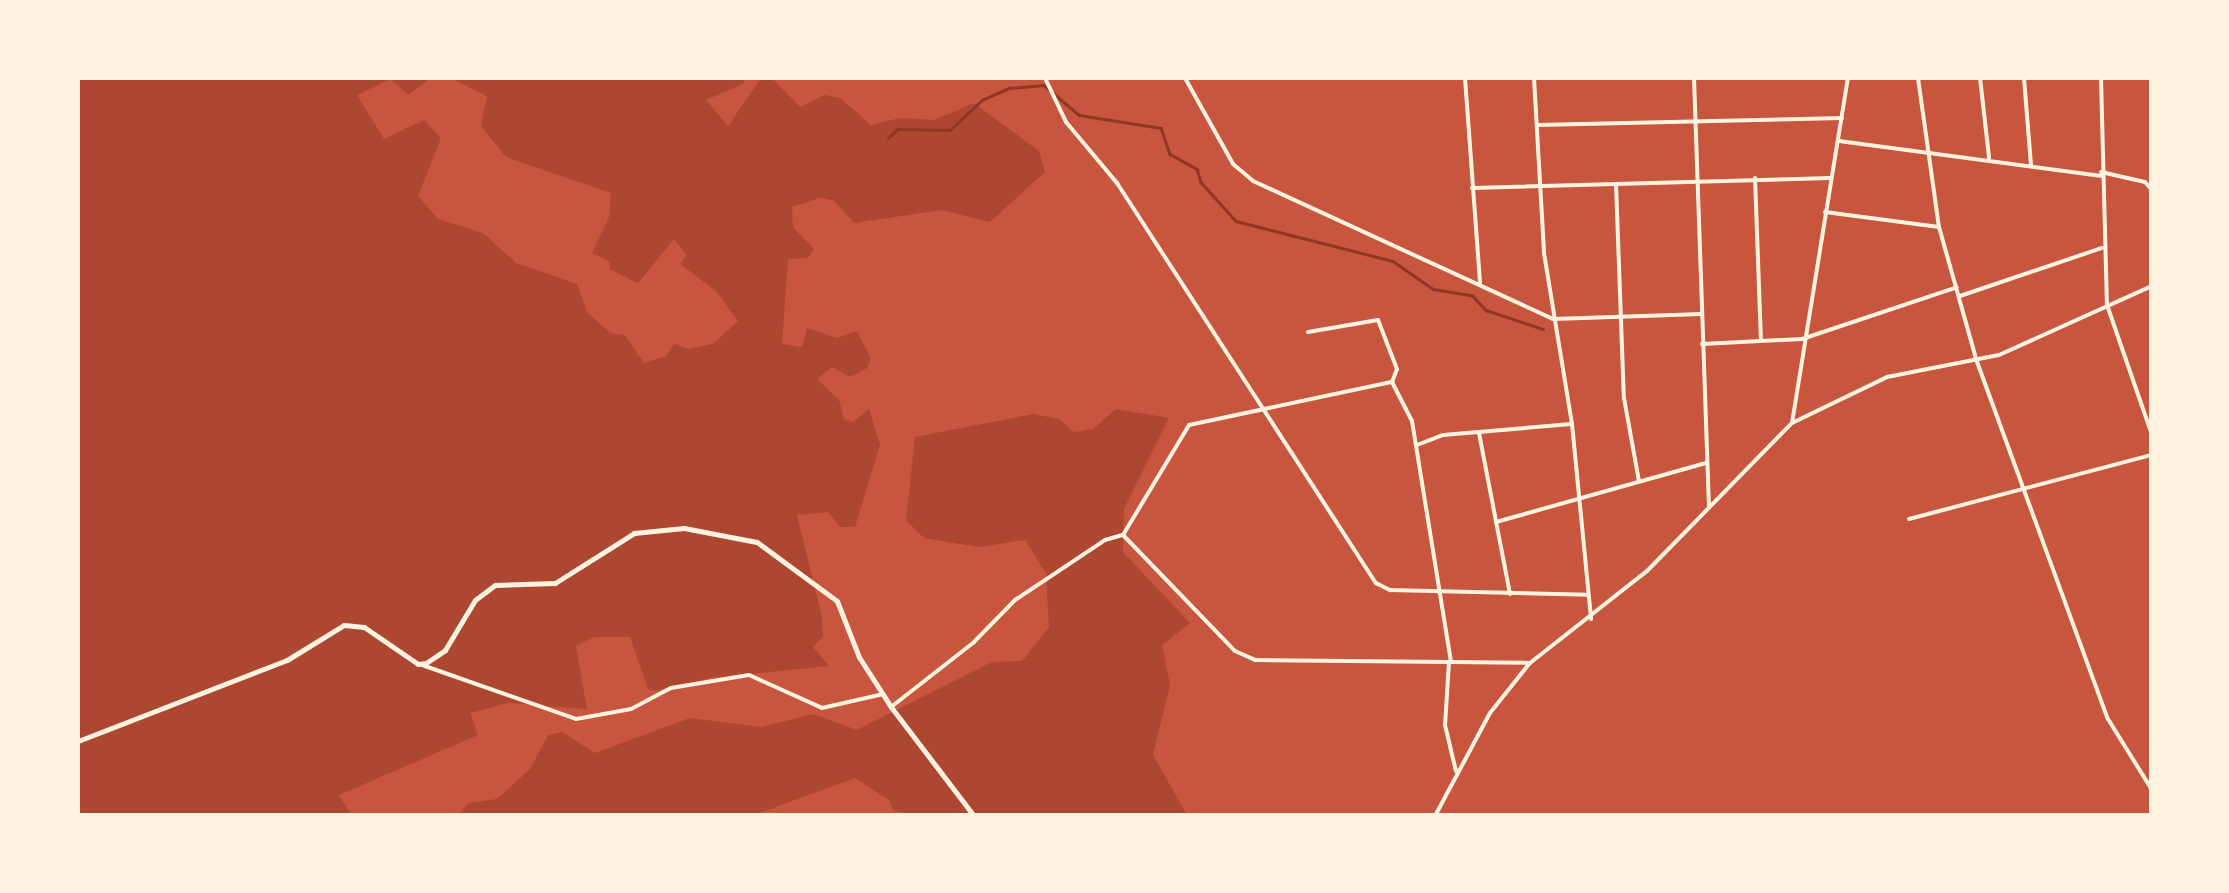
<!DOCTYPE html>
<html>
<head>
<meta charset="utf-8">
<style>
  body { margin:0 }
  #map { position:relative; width:2229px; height:893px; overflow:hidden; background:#c8553d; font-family:Inter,sans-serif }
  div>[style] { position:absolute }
  .green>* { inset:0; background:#ae4732 }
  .stream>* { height:2.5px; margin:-1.25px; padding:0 1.25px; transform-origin:1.25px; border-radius:1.25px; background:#8f3625 }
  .minor>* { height:4px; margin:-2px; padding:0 2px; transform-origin:2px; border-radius:2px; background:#fff3e0 }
  .tertiary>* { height:5px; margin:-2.5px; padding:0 2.5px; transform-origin:2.5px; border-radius:2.5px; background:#fff3e0 }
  span { translate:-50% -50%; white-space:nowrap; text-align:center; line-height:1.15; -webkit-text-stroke:8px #fff3e0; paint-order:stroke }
  .frame { position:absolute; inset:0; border:80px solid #fff3e0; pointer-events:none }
</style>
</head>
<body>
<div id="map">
  <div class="green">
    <i style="clip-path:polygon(78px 78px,431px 78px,408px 95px,391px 79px,357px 95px,384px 139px,424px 120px,441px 138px,418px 196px,438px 219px,483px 233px,516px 263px,577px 284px,587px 312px,610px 333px,625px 335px,644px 363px,666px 356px,674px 344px,689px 349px,713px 344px,738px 321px,716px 291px,680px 264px,687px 255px,674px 239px,638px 283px,609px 269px,610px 262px,592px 253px,609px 217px,611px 193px,506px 157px,481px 126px,487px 96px,451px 78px,742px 78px,745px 83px,706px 100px,728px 126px,761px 78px,772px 78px,800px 107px,825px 95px,840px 98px,871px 125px,900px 118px,934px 120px,974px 103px,1039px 151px,1045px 172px,990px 222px,942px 210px,854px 223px,833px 200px,820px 198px,792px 207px,793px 227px,814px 249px,808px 258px,788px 259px,782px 344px,802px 347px,807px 328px,837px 338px,857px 331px,871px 359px,867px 368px,850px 377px,832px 367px,817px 379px,839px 400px,844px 419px,853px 422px,869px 409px,880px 445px,855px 527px,840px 527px,828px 512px,797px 515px,822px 617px,823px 636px,813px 647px,829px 666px,709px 678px,655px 691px,648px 689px,630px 637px,594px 637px,576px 646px,587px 709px,508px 703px,470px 713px,478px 735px,339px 795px,351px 815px,78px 815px)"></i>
    <i style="clip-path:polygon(1116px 409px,1169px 418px,1124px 509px,1123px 552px,1190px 623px,1162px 645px,1170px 685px,1153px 755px,1187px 815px,909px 815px,893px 810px,889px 800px,855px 778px,754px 815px,457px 816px,469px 803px,497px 799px,530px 769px,548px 735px,562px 732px,595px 753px,690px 718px,761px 727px,813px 714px,857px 730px,992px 662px,1022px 661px,1049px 627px,1046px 573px,1025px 540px,978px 547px,924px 538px,906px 520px,915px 437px,1033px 414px,1059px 419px,1074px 432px,1093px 429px)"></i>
  </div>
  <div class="stream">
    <i style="left:888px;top:138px;width:13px;rotate:-42deg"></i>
    <i style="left:898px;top:129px;width:52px;rotate:1.1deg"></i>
    <i style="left:950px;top:130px;width:44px;rotate:-43.2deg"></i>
    <i style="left:982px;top:100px;width:30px;rotate:-24deg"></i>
    <i style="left:1009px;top:88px;width:35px;rotate:-5deg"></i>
    <i style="left:1044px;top:85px;width:46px;rotate:40.6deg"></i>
    <i style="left:1079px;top:115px;width:83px;rotate:9deg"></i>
    <i style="left:1161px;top:128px;width:28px;rotate:71deg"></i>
    <i style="left:1170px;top:154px;width:31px;rotate:29deg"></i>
    <i style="left:1197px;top:169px;width:14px;rotate:73deg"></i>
    <i style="left:1201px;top:182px;width:52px;rotate:48.1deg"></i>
    <i style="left:1236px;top:221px;width:162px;rotate:14.3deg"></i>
    <i style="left:1393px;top:261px;width:49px;rotate:35deg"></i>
    <i style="left:1433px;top:289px;width:39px;rotate:9deg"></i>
    <i style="left:1472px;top:295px;width:21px;rotate:47deg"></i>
    <i style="left:1486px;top:310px;width:60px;rotate:18.4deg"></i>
  </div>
  <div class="minor">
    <i style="left:1045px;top:78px;width:49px;rotate:64.5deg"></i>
    <i style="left:1066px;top:122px;width:80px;rotate:50.1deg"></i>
    <i style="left:1117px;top:183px;width:477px;rotate:57.1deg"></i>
    <i style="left:1376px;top:583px;width:16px;rotate:27deg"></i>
    <i style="left:1390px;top:590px;width:198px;rotate:1.4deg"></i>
    <i style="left:1185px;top:78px;width:98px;rotate:60.8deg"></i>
    <i style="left:1233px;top:164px;width:26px;rotate:40deg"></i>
    <i style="left:1253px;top:181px;width:330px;rotate:24.7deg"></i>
    <i style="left:1553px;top:319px;width:149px;rotate:-1.9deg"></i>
    <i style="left:1465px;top:78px;width:205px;rotate:85.8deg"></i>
    <i style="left:1534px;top:78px;width:175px;rotate:86.7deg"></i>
    <i style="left:1544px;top:253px;width:173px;rotate:80.7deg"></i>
    <i style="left:1572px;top:424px;width:196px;rotate:84.4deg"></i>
    <i style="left:1694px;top:78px;width:429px;rotate:88deg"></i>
    <i style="left:1918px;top:78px;width:150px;rotate:82deg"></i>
    <i style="left:1939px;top:227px;width:137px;rotate:74.3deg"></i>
    <i style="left:1976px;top:359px;width:383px;rotate:69.9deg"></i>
    <i style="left:2108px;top:719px;width:84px;rotate:58.2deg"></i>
    <i style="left:1980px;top:78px;width:80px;rotate:83.5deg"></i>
    <i style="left:2024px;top:78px;width:87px;rotate:85.4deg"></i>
    <i style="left:2101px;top:78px;width:227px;rotate:88.5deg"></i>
    <i style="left:2107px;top:305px;width:138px;rotate:70.9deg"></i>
    <i style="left:1538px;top:125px;width:304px;rotate:-1.3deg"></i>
    <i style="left:1839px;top:141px;width:265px;rotate:7.6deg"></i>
    <i style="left:2101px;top:172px;width:45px;rotate:12.8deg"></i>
    <i style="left:2145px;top:182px;width:11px;rotate:49deg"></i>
    <i style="left:1755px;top:178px;width:160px;rotate:87.9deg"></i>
    <i style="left:1616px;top:184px;width:214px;rotate:87.9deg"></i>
    <i style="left:1624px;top:398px;width:84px;rotate:79.8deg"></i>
    <i style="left:1472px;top:188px;width:359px;rotate:-1.6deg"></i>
    <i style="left:1825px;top:212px;width:115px;rotate:7.5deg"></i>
    <i style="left:1960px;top:296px;width:150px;rotate:-18.7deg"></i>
    <i style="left:1308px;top:332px;width:71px;rotate:-9.7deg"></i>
    <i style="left:1378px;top:320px;width:53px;rotate:68.8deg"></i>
    <i style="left:1397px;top:369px;width:14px;rotate:111deg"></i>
    <i style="left:1702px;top:344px;width:100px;rotate:-2.9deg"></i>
    <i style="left:1802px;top:339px;width:163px;rotate:-18.5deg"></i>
    <i style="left:1792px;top:423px;width:350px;rotate:-80.8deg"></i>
    <i style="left:1479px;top:433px;width:164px;rotate:79.1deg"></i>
    <i style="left:1417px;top:445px;width:28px;rotate:-21deg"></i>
    <i style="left:1443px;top:435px;width:129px;rotate:-4.9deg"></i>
    <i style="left:1909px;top:519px;width:251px;rotate:-14.8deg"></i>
    <i style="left:1496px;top:522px;width:218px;rotate:-15.7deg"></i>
    <i style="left:1123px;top:535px;width:161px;rotate:46deg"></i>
    <i style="left:1235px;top:651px;width:22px;rotate:24deg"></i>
    <i style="left:1255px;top:660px;width:275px;rotate:0.6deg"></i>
    <i style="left:1530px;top:663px;width:149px;rotate:-38.2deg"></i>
    <i style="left:1647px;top:571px;width:207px;rotate:-45.6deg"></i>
    <i style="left:1792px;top:423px;width:106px;rotate:-25.8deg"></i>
    <i style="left:1887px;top:377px;width:114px;rotate:-11.1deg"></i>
    <i style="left:1999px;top:355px;width:168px;rotate:-24.3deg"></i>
    <i style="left:1449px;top:662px;width:63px;rotate:93.6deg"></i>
    <i style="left:1445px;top:725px;width:47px;rotate:76.6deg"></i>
    <i style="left:422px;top:665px;width:163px;rotate:19.3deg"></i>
    <i style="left:576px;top:719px;width:56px;rotate:-10.3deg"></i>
    <i style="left:631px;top:709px;width:45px;rotate:-27.7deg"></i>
    <i style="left:671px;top:688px;width:79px;rotate:-9.5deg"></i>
    <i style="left:749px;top:675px;width:80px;rotate:24.3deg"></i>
    <i style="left:822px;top:708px;width:63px;rotate:-12.9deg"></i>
    <i style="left:891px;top:707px;width:104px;rotate:-38deg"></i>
    <i style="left:973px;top:643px;width:60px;rotate:-45.7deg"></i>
    <i style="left:1015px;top:600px;width:108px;rotate:-33.7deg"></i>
    <i style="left:1105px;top:540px;width:19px;rotate:-16deg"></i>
    <i style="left:1123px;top:535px;width:128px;rotate:-59deg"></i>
    <i style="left:1189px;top:425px;width:208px;rotate:-12deg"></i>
    <i style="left:1392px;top:382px;width:44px;rotate:62.9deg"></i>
    <i style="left:1412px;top:421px;width:244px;rotate:80.8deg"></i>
    <i style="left:1435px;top:816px;width:117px;rotate:-61.9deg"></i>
    <i style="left:1490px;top:713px;width:63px;rotate:-51.5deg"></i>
  </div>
  <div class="tertiary">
    <i style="left:78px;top:741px;width:224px;rotate:-21.2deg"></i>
    <i style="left:287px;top:660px;width:67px;rotate:-31.6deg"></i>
    <i style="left:344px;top:625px;width:20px;rotate:6deg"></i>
    <i style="left:364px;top:627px;width:65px;rotate:34.4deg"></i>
    <i style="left:418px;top:664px;width:8px;rotate:-7deg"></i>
    <i style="left:426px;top:663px;width:23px;rotate:-34deg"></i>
    <i style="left:445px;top:650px;width:58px;rotate:-59deg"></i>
    <i style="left:475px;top:600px;width:25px;rotate:-37deg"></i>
    <i style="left:495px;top:585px;width:60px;rotate:-1.9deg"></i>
    <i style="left:555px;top:583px;width:93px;rotate:-32.3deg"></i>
    <i style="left:634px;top:533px;width:50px;rotate:-5.7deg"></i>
    <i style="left:684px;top:528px;width:74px;rotate:10.9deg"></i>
    <i style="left:757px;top:542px;width:99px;rotate:36.4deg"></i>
    <i style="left:837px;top:601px;width:60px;rotate:68.6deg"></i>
    <i style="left:859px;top:657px;width:59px;rotate:57.4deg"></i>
    <i style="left:891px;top:707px;width:137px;rotate:52.7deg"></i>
  </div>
  <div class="frame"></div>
</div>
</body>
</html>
